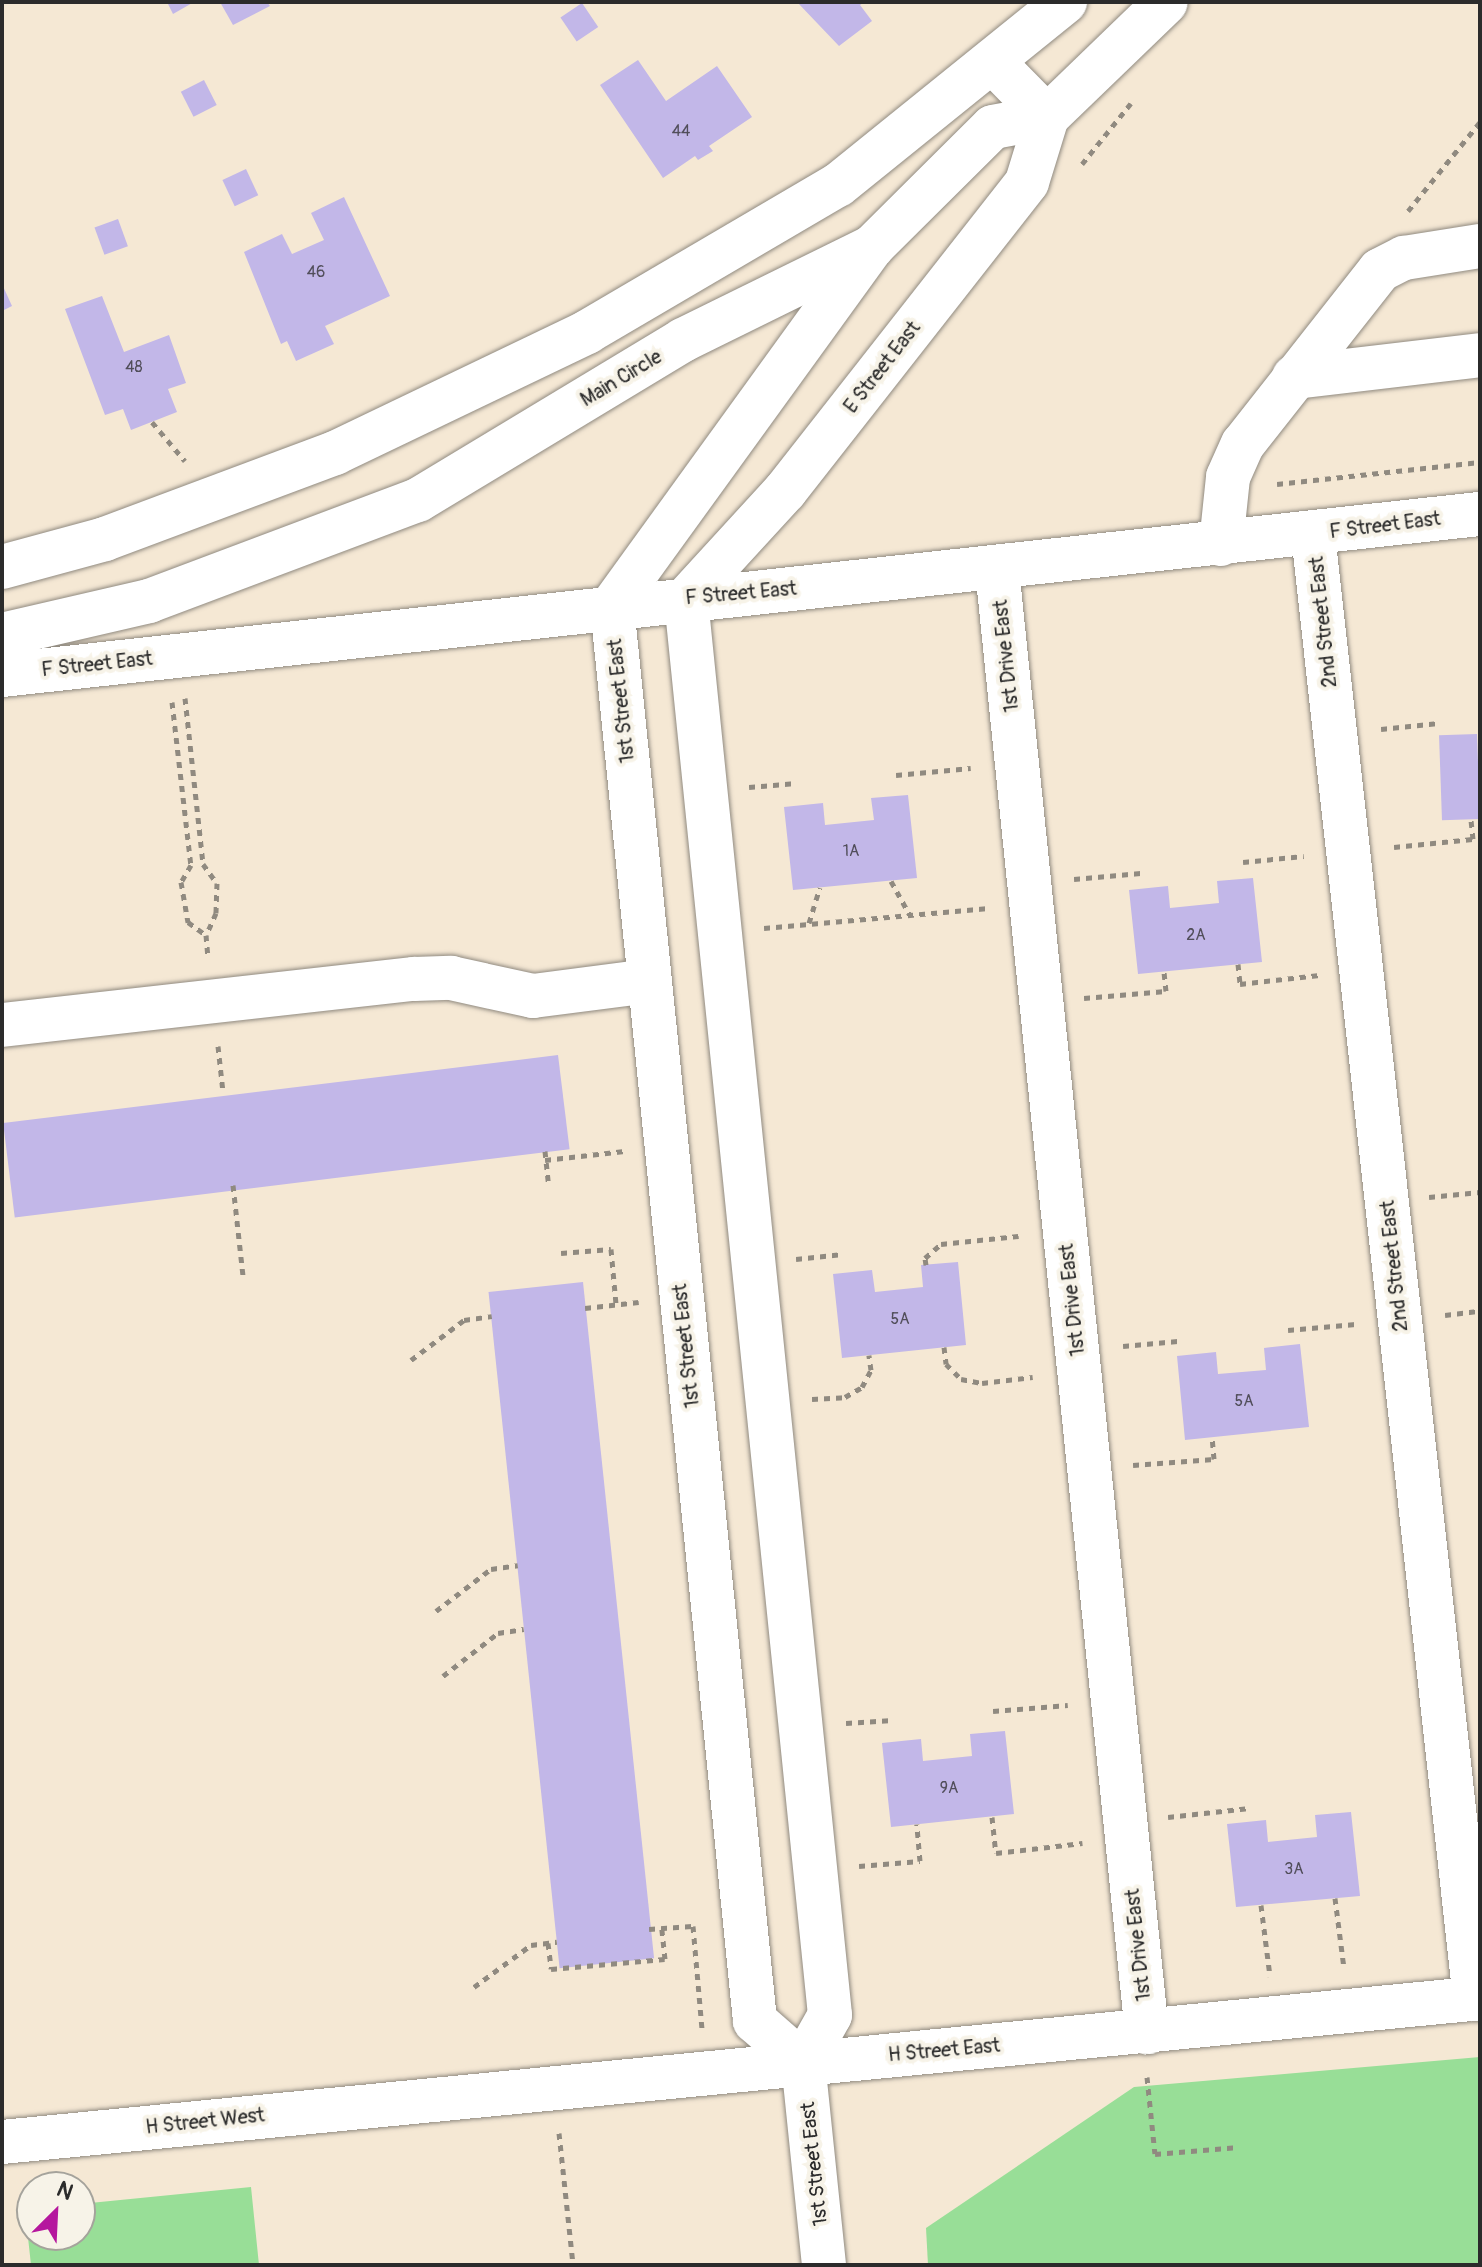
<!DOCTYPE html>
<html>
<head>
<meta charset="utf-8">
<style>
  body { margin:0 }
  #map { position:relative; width:1482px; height:2267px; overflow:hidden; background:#f5e8d4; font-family:Pangolin,sans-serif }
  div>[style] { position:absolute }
  .green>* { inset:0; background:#98de97 }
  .building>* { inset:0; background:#c2b7e8; transform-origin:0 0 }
  .path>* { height:5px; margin-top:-2.5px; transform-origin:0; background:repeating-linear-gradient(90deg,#908a80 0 6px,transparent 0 12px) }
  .roads { filter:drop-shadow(0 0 2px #908a80) drop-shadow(0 0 2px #908a80) }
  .minor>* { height:44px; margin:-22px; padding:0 22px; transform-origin:22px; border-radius:22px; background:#fff }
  span { translate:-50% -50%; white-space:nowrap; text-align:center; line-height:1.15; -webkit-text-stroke:8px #f7f3e8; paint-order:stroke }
  .number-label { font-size:16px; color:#514e5a }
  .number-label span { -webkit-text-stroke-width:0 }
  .street-label { font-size:20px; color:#2b2b2b }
  .frame { position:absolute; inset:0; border:4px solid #2b2b2b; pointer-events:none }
  .north { position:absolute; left:16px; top:2171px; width:80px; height:80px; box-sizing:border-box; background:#f7f3e8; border:2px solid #a5a39c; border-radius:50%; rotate:24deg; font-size:22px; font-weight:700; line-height:32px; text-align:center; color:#2b2b2b }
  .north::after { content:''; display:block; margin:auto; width:28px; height:36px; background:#b5179e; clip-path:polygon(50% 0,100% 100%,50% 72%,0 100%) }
</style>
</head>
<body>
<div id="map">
  <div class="green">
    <i style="clip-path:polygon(1480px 2057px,1480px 2265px,928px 2265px,926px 2228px,1134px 2087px)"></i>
    <i style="clip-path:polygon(251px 2187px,259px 2265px,31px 2265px,25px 2210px,32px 2209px,32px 2235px,80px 2235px,80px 2204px)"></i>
  </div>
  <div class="building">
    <i style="clip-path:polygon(167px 2px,194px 2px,173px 14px)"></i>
    <i style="clip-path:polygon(220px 2px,267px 2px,270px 6px,233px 25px)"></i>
    <i style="clip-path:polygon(797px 2px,864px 2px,860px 5px,872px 21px,839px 46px)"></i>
    <i style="left:582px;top:3px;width:29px;height:26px;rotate:56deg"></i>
    <i style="clip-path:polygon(638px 60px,666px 101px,717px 66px,752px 117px,709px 146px,713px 151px,698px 160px,695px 156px,663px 178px,600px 85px)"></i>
    <i style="left:204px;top:80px;width:28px;height:26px;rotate:63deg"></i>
    <i style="left:246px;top:169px;width:29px;height:26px;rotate:65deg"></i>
    <i style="clip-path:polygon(344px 197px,390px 296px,325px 326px,334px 344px,296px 361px,287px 341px,281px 344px,244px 252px,282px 234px,292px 254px,324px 240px,311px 213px)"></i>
    <i style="left:118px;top:219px;width:29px;height:25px;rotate:70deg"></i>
    <i style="clip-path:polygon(2px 284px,12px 306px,2px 311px)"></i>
    <i style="clip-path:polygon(102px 296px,124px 352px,169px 335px,186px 383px,168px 389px,177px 412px,131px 430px,123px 409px,105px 415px,65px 309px)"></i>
    <i style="left:1477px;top:734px;width:85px;height:38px;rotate:88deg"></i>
    <i style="clip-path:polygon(908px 795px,917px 878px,793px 890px,784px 807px,823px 803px,825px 825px,874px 820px,871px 798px)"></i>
    <i style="clip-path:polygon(1253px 878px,1262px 962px,1138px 974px,1129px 890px,1168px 886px,1170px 908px,1219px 903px,1217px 881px)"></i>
    <i style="left:558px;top:1055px;width:95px;height:559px;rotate:83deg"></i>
    <i style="clip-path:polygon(958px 1262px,966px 1345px,842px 1358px,833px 1274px,872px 1270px,875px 1292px,923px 1287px,921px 1265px)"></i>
    <i style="left:583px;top:1282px;width:680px;height:95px;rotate:84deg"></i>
    <i style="clip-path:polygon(1300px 1344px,1309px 1427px,1185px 1440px,1177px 1356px,1216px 1352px,1218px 1374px,1266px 1370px,1264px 1348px)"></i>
    <i style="clip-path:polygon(1005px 1731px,1014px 1814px,891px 1827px,882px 1743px,921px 1739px,923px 1761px,972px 1756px,970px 1734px)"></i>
    <i style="clip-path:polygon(1351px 1812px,1360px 1896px,1236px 1907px,1227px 1824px,1266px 1820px,1268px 1842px,1317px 1837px,1315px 1815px)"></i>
  </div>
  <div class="path">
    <i style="left:1082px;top:164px;width:78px;rotate:-51.2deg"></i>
    <i style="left:1408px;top:211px;width:114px;rotate:-51deg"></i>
    <i style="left:152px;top:422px;width:51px;rotate:49.8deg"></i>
    <i style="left:1277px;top:484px;width:204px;rotate:-6.2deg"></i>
    <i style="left:185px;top:698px;width:167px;rotate:83.8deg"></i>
    <i style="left:203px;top:864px;width:24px;rotate:54deg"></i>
    <i style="left:217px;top:883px;width:30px;rotate:92deg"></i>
    <i style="left:216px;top:913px;width:24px;rotate:114deg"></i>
    <i style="left:206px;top:935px;width:21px;rotate:85deg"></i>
    <i style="left:172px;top:702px;width:164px;rotate:83.4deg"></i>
    <i style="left:191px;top:865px;width:20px;rotate:120deg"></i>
    <i style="left:181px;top:882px;width:41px;rotate:80.1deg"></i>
    <i style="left:188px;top:922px;width:22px;rotate:36deg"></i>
    <i style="left:1381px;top:729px;width:58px;rotate:-5.9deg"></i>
    <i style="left:896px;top:775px;width:75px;rotate:-5.3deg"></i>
    <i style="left:749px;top:787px;width:47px;rotate:-4.9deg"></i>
    <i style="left:1394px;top:847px;width:79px;rotate:-5.8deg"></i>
    <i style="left:1473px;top:839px;width:20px;rotate:-96deg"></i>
    <i style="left:1243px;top:862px;width:61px;rotate:-5.6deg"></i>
    <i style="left:1074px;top:879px;width:67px;rotate:-5.1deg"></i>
    <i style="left:891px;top:881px;width:38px;rotate:61deg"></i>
    <i style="left:809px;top:923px;width:37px;rotate:-73deg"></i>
    <i style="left:764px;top:928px;width:223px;rotate:-5.1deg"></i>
    <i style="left:1238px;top:964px;width:20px;rotate:84deg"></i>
    <i style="left:1240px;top:984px;width:80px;rotate:-6.5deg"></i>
    <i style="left:1084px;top:998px;width:82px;rotate:-4.9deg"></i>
    <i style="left:1166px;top:991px;width:20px;rotate:-96deg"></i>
    <i style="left:218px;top:1046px;width:46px;rotate:83.8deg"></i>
    <i style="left:545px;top:1151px;width:31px;rotate:84deg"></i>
    <i style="left:545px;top:1160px;width:80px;rotate:-6.5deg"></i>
    <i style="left:233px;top:1185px;width:91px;rotate:83.7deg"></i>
    <i style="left:1429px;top:1197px;width:51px;rotate:-5.6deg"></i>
    <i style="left:561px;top:1253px;width:50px;rotate:-4.6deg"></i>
    <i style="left:611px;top:1249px;width:55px;rotate:84.8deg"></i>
    <i style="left:796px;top:1259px;width:47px;rotate:-6.1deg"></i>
    <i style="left:926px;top:1265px;width:7px;rotate:-98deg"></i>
    <i style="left:925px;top:1258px;width:21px;rotate:-41deg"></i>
    <i style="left:941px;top:1244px;width:78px;rotate:-5.9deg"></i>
    <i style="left:585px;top:1308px;width:54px;rotate:-6.3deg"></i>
    <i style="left:1445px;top:1315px;width:35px;rotate:-7deg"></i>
    <i style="left:1288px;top:1330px;width:68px;rotate:-5deg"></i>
    <i style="left:1123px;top:1346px;width:55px;rotate:-5.2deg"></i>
    <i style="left:944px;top:1347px;width:17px;rotate:83deg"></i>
    <i style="left:946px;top:1364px;width:21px;rotate:45deg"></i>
    <i style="left:961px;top:1379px;width:21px;rotate:11deg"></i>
    <i style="left:982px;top:1383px;width:51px;rotate:-6.7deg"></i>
    <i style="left:411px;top:1360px;width:66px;rotate:-37deg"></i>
    <i style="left:464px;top:1320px;width:28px;rotate:-8deg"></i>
    <i style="left:812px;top:1399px;width:33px;rotate:-3deg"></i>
    <i style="left:845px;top:1397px;width:20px;rotate:-30deg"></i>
    <i style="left:862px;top:1387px;width:19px;rotate:-62deg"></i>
    <i style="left:871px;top:1370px;width:15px;rotate:-98deg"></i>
    <i style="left:1133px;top:1465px;width:81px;rotate:-4.2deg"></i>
    <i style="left:1214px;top:1459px;width:22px;rotate:-95deg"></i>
    <i style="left:436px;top:1611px;width:69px;rotate:-37.4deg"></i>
    <i style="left:491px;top:1569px;width:27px;rotate:-8deg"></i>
    <i style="left:443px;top:1676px;width:70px;rotate:-38deg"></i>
    <i style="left:498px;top:1633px;width:26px;rotate:-9deg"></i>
    <i style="left:993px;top:1711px;width:75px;rotate:-4.6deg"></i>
    <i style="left:846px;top:1723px;width:47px;rotate:-3.7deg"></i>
    <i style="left:992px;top:1817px;width:36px;rotate:84deg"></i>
    <i style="left:996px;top:1853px;width:87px;rotate:-6.6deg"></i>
    <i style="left:1168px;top:1817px;width:82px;rotate:-6.3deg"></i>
    <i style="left:859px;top:1866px;width:61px;rotate:-4.7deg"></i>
    <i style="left:920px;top:1861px;width:37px;rotate:-95deg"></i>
    <i style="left:1335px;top:1898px;width:71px;rotate:82.7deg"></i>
    <i style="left:1261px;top:1905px;width:72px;rotate:82.8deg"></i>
    <i style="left:693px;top:1926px;width:102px;rotate:85deg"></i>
    <i style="left:649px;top:1929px;width:43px;rotate:-4deg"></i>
    <i style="left:548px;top:1943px;width:26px;rotate:83deg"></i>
    <i style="left:551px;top:1969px;width:114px;rotate:-5deg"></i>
    <i style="left:665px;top:1959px;width:31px;rotate:-96deg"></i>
    <i style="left:474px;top:1987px;width:71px;rotate:-36.4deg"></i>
    <i style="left:531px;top:1945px;width:26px;rotate:-7deg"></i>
    <i style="left:1147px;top:2077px;width:77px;rotate:84.1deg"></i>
    <i style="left:1155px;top:2154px;width:84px;rotate:-4.8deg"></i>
    <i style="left:559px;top:2133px;width:133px;rotate:83.9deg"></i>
  </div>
  <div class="roads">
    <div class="minor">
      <i style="left:1294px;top:377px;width:187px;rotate:-6.7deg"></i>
      <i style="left:1313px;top:534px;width:1474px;rotate:83.69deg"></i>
      <i style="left:1221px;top:544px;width:67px;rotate:-84deg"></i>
      <i style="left:1228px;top:477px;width:36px;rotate:-66deg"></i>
      <i style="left:1243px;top:444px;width:221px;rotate:-51.8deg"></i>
      <i style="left:1380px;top:270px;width:27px;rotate:-27deg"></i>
      <i style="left:1404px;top:258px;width:77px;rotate:-9deg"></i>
      <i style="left:2px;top:567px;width:107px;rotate:-15.2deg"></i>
      <i style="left:105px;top:539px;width:246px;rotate:-20.5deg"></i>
      <i style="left:335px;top:453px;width:280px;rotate:-25.6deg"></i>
      <i style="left:587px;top:332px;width:291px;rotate:-30.4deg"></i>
      <i style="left:838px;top:185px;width:292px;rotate:-38.9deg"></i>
      <i style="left:997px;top:569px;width:1471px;rotate:84.15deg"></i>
      <i style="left:2px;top:635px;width:151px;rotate:-13deg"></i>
      <i style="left:149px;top:601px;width:287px;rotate:-20.6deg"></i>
      <i style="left:418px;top:500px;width:310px;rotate:-31.1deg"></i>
      <i style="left:683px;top:340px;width:211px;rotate:-26.2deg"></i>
      <i style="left:872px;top:247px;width:170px;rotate:-44.8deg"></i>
      <i style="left:993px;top:127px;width:55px;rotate:-10.5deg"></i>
      <i style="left:1047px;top:117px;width:165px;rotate:-44deg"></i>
      <i style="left:2px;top:675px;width:1487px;rotate:-6.22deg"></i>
      <i style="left:2px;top:1025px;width:415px;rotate:-6.4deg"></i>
      <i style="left:414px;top:979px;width:37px;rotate:-2deg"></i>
      <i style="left:451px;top:978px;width:84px;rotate:12.4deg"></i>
      <i style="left:533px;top:996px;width:116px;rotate:-7.4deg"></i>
      <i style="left:803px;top:2063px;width:64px;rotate:-138.8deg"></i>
      <i style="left:755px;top:2021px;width:1422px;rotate:-95.77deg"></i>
      <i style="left:612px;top:606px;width:443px;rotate:-54.1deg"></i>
      <i style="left:2px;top:2142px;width:1485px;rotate:-5.56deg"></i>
      <i style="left:824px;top:2265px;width:203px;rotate:-95.9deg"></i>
      <i style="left:803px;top:2063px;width:55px;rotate:-60.6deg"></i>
      <i style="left:830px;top:2015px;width:1423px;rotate:-95.81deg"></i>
      <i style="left:686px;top:599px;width:147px;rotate:-47.5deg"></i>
      <i style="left:785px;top:491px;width:392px;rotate:-51.9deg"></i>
      <i style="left:1027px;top:182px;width:68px;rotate:-72.9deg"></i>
      <i style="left:1047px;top:117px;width:77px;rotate:-134.5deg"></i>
    </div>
  </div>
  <div class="number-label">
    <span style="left:681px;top:131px">44</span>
    <span style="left:316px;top:272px">46</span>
    <span style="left:134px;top:367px">48</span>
    <span style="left:851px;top:851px">1A</span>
    <span style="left:1196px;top:935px">2A</span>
    <span style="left:900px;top:1319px">5A</span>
    <span style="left:1244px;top:1401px">5A</span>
    <span style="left:949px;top:1788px">9A</span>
    <span style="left:1294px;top:1869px">3A</span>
  </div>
  <div class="street-label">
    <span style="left:882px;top:367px;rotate:-52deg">E Street East</span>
    <span style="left:621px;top:378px;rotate:-31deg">Main Circle</span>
    <span style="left:1385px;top:525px;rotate:-7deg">F Street East</span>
    <span style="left:741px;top:593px;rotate:-5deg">F Street East</span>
    <span style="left:1323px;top:622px;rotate:-96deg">2nd Street East</span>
    <span style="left:1006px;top:656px;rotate:-96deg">1st Drive East</span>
    <span style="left:97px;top:664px;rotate:-6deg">F Street East</span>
    <span style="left:621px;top:701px;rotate:-96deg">1st Street East</span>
    <span style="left:1394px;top:1266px;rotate:-96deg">2nd Street East</span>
    <span style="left:1072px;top:1300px;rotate:-96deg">1st Drive East</span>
    <span style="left:686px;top:1346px;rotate:-96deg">1st Street East</span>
    <span style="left:1138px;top:1945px;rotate:-96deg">1st Drive East</span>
    <span style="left:944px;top:2050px;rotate:-5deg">H Street East</span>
    <span style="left:205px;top:2121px;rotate:-6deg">H Street West</span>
    <span style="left:814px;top:2164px;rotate:-96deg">1st Street East</span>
  </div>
  <div class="frame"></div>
  <div class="north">N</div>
</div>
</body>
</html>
